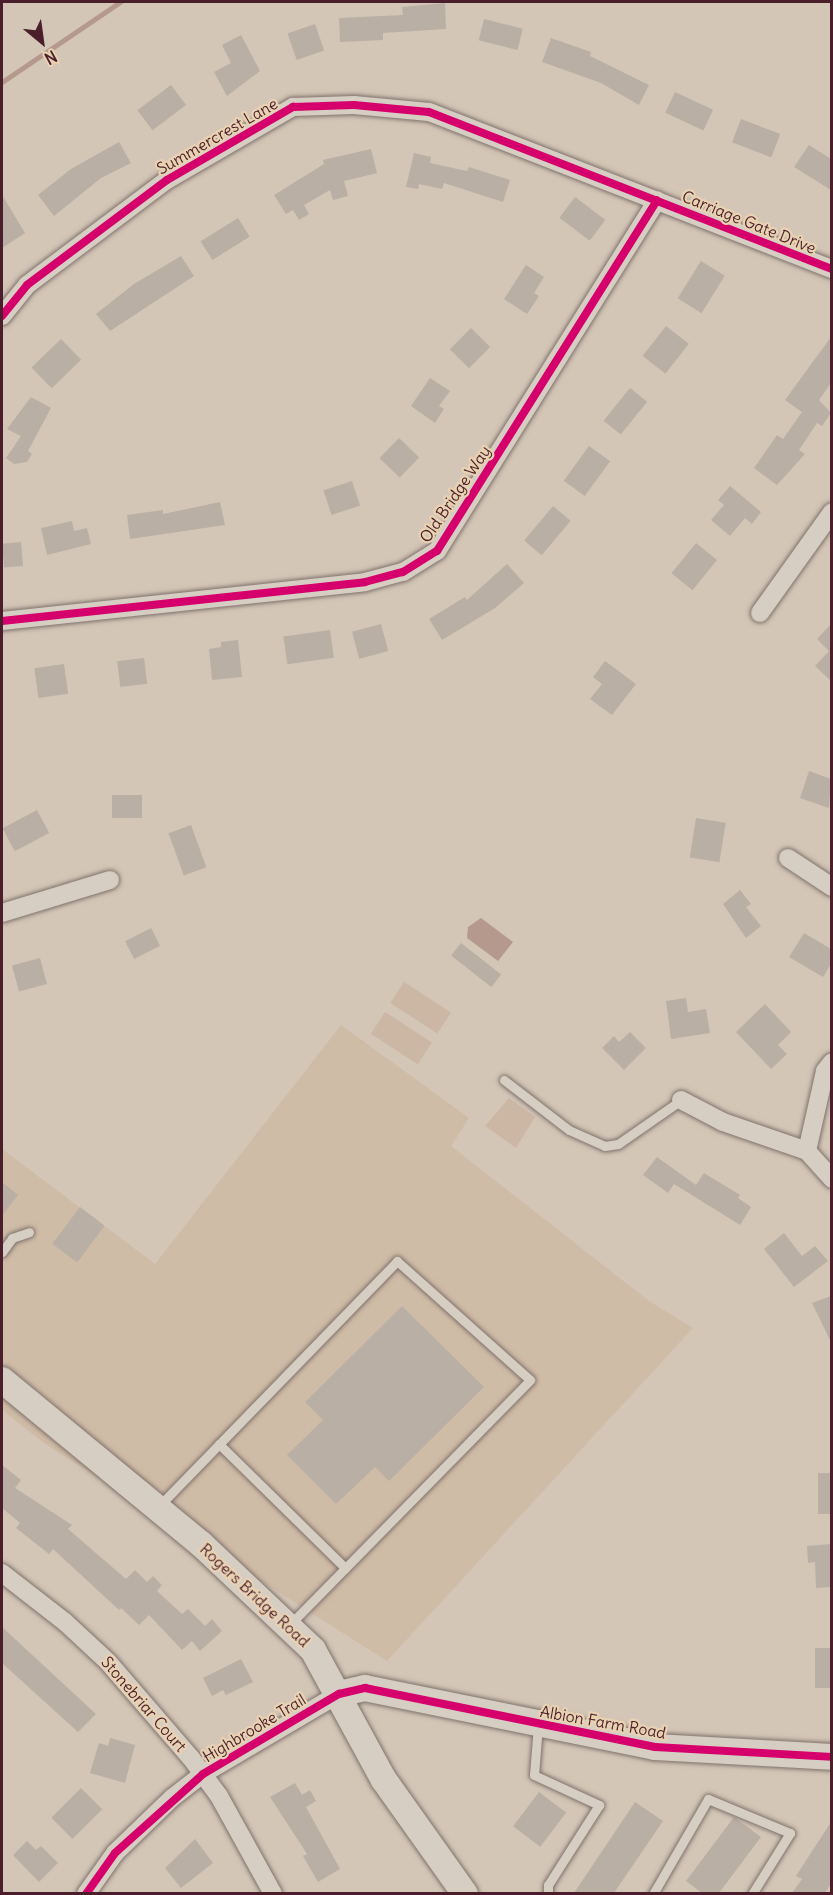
<!DOCTYPE html>
<html>
<head>
<meta charset="utf-8">
<style>
  body { margin:0 }
  #map { position:relative; width:833px; height:1895px; overflow:hidden; background:#d3c6b6; font-family:Delius,sans-serif }
  div>[style] { position:absolute }
  .built>* { inset:0; background:#cfbca6 }
  .green>* { inset:0; background:#ccb7a4; transform-origin:0 0 }
  .water>* { inset:0; background:#b4998c }
  .stream>* { height:4.5px; margin:-2.25px; padding:0 2.25px; transform-origin:2.25px; border-radius:2.25px; background:#b4998c }
  .building>* { inset:0; background:#baafa4; transform-origin:0 0 }
  .roads { filter:drop-shadow(0 0 2px #80726d) drop-shadow(0 0 2px #80726d) }
  .lane>* { height:9px; margin:-4.5px; padding:0 4.5px; transform-origin:4.5px; border-radius:4.5px; background:#d6cec2 }
  .street>* { height:18px; margin:-9px; padding:0 9px; transform-origin:9px; border-radius:9px; background:#d6cec2 }
  .secondary>* { height:26px; margin:-13px; padding:0 13px; transform-origin:13px; border-radius:13px; background:#d6cec2 }
  .cycleway>* { height:8px; margin:-4px; padding:0 4px; transform-origin:4px; border-radius:4px; background:#d6006c }
  span { translate:-50% -50%; white-space:nowrap; text-align:center; line-height:1.15; -webkit-text-stroke:4.5px #e9d2b2; paint-order:stroke }
  .street-label { font-size:16px; color:#4a1f2b }
  .frame { position:absolute; inset:0; border:3px solid #4a1f2b; pointer-events:none }
  .north { position:absolute; left:12px; top:12px; width:60px; height:60px; -webkit-text-stroke:4px #e9d2b2; paint-order:stroke; rotate:151deg; font-size:16px; font-weight:700; line-height:24px; text-align:center; color:#4a1f2b }
  .north::after { content:''; display:block; margin:auto; width:21px; height:27px; background:#4a1f2b; clip-path:polygon(50% 0,100% 100%,50% 72%,0 100%) }
</style>
</head>
<body>
<div id="map">
  <div class="built">
    <i style="clip-path:polygon(341px 1025px,469px 1118px,451px 1146px,649px 1301px,693px 1328px,387px 1661px,44px 1443px,2px 1410px,2px 1149px,155px 1264px)"></i>
  </div>
  <div class="green">
    <i style="left:404px;top:982px;width:56px;height:25px;rotate:33deg"></i>
    <i style="left:385px;top:1012px;width:56px;height:26px;rotate:33deg"></i>
    <i style="clip-path:polygon(509px 1098px,535px 1117px,516px 1148px,485px 1126px)"></i>
  </div>
  <div class="water">
    <i style="clip-path:polygon(481px 918px,513px 942px,498px 961px,467px 938px,468px 927px)"></i>
  </div>
  <div class="stream">
    <i style="left:2px;top:82px;width:143px;rotate:-34.1deg"></i>
  </div>
  <div class="building">
    <i style="clip-path:polygon(445px 3px,446px 29px,383px 33px,383px 40px,340px 42px,339px 18px,403px 15px,402px 7px)"></i>
    <i style="left:484px;top:19px;width:40px;height:22px;rotate:14deg"></i>
    <i style="left:315px;top:24px;width:28px;height:29px;rotate:71deg"></i>
    <i style="clip-path:polygon(241px 35px,260px 71px,227px 96px,214px 72px,231px 63px,222px 45px)"></i>
    <i style="clip-path:polygon(551px 38px,591px 52px,590px 56px,649px 85px,639px 105px,601px 83px,542px 62px)"></i>
    <i style="left:171px;top:85px;width:25px;height:42px;rotate:53deg"></i>
    <i style="left:675px;top:92px;width:42px;height:23px;rotate:25deg"></i>
    <i style="left:741px;top:119px;width:42px;height:25px;rotate:21deg"></i>
    <i style="clip-path:polygon(119px 142px,131px 163px,101px 178px,54px 216px,38px 195px,71px 169px)"></i>
    <i style="clip-path:polygon(809px 145px,831px 159px,831px 190px,794px 167px)"></i>
    <i style="clip-path:polygon(371px 149px,377px 173px,344px 181px,348px 196px,333px 200px,330px 190px,304px 205px,309px 214px,299px 220px,293px 210px,286px 214px,274px 195px,324px 164px,323px 160px)"></i>
    <i style="clip-path:polygon(414px 153px,431px 157px,430px 163px,467px 171px,469px 167px,510px 180px,503px 202px,444px 183px,442px 189px,419px 184px,418px 189px,406px 187px)"></i>
    <i style="clip-path:polygon(2px 195px,25px 233px,2px 248px)"></i>
    <i style="left:575px;top:197px;width:38px;height:26px;rotate:37deg"></i>
    <i style="left:238px;top:218px;width:22px;height:44px;rotate:58deg"></i>
    <i style="clip-path:polygon(181px 256px,194px 276px,110px 331px,96px 314px,134px 284px)"></i>
    <i style="left:701px;top:261px;width:28px;height:44px;rotate:32deg"></i>
    <i style="clip-path:polygon(526px 265px,544px 277px,534px 293px,539px 296px,527px 314px,504px 299px)"></i>
    <i style="left:666px;top:326px;width:29px;height:38px;rotate:38deg"></i>
    <i style="left:471px;top:328px;width:27px;height:30px;rotate:45deg"></i>
    <i style="clip-path:polygon(831px 337px,831px 383px,819px 400px,831px 413px,822px 426px,817px 423px,799px 450px,805px 454px,777px 485px,754px 468px,777px 435px,783px 439px,802px 412px,785px 400px)"></i>
    <i style="left:61px;top:339px;width:29px;height:41px;rotate:46deg"></i>
    <i style="clip-path:polygon(430px 378px,450px 391px,439px 406px,444px 409px,435px 423px,411px 406px)"></i>
    <i style="left:630px;top:388px;width:22px;height:42px;rotate:39deg"></i>
    <i style="clip-path:polygon(31px 397px,51px 408px,28px 451px,32px 454px,27px 462px,14px 464px,6px 458px,21px 436px,7px 429px)"></i>
    <i style="left:399px;top:438px;width:28px;height:28px;rotate:44deg"></i>
    <i style="left:589px;top:446px;width:26px;height:43px;rotate:36deg"></i>
    <i style="left:352px;top:481px;width:26px;height:30px;rotate:72deg"></i>
    <i style="clip-path:polygon(730px 486px,761px 512px,752px 524px,745px 518px,730px 536px,711px 520px,724px 505px,718px 500px)"></i>
    <i style="clip-path:polygon(220px 502px,225px 525px,130px 539px,127px 515px,163px 510px,163px 514px)"></i>
    <i style="left:553px;top:506px;width:23px;height:45px;rotate:40deg"></i>
    <i style="clip-path:polygon(72px 521px,74px 531px,87px 528px,91px 544px,47px 555px,41px 528px)"></i>
    <i style="left:21px;top:542px;width:24px;height:19px;rotate:85deg"></i>
    <i style="left:696px;top:543px;width:27px;height:39px;rotate:39deg"></i>
    <i style="clip-path:polygon(507px 564px,524px 583px,495px 608px,442px 640px,429px 619px,465px 597px,467px 600px)"></i>
    <i style="left:381px;top:624px;width:28px;height:30px;rotate:75deg"></i>
    <i style="clip-path:polygon(831px 624px,831px 681px,815px 666px,829px 651px,817px 639px)"></i>
    <i style="left:330px;top:630px;width:28px;height:47px;rotate:82deg"></i>
    <i style="clip-path:polygon(238px 640px,242px 677px,212px 680px,209px 649px,221px 647px,221px 642px)"></i>
    <i style="left:144px;top:658px;width:26px;height:27px;rotate:83deg"></i>
    <i style="clip-path:polygon(605px 661px,636px 684px,612px 715px,590px 699px,602px 684px,593px 677px)"></i>
    <i style="left:64px;top:664px;width:30px;height:30px;rotate:82deg"></i>
    <i style="clip-path:polygon(809px 771px,831px 779px,829px 808px,800px 798px)"></i>
    <i style="left:142px;top:795px;width:23px;height:30px;rotate:90deg"></i>
    <i style="left:37px;top:810px;width:26px;height:39px;rotate:62deg"></i>
    <i style="left:696px;top:818px;width:30px;height:40px;rotate:9deg"></i>
    <i style="left:191px;top:825px;width:45px;height:24px;rotate:70deg"></i>
    <i style="clip-path:polygon(740px 890px,751px 904px,746px 907px,761px 926px,746px 938px,723px 904px)"></i>
    <i style="left:151px;top:928px;width:20px;height:29px;rotate:63deg"></i>
    <i style="clip-path:polygon(804px 933px,831px 949px,831px 964px,823px 977px,789px 957px)"></i>
    <i style="left:461px;top:943px;width:51px;height:16px;rotate:38deg"></i>
    <i style="left:40px;top:958px;width:27px;height:29px;rotate:75deg"></i>
    <i style="clip-path:polygon(686px 998px,688px 1012px,706px 1009px,710px 1033px,671px 1039px,666px 1001px)"></i>
    <i style="clip-path:polygon(765px 1004px,791px 1032px,778px 1045px,787px 1054px,771px 1069px,736px 1032px)"></i>
    <i style="clip-path:polygon(630px 1032px,646px 1048px,624px 1070px,602px 1048px,614px 1036px,619px 1042px)"></i>
    <i style="clip-path:polygon(657px 1157px,696px 1185px,704px 1173px,740px 1195px,738px 1198px,751px 1207px,740px 1225px,674px 1184px,668px 1193px,643px 1175px)"></i>
    <i style="clip-path:polygon(2px 1182px,18px 1195px,2px 1216px)"></i>
    <i style="left:80px;top:1207px;width:31px;height:46px;rotate:37deg"></i>
    <i style="clip-path:polygon(784px 1233px,802px 1256px,815px 1246px,828px 1261px,794px 1287px,764px 1249px)"></i>
    <i style="clip-path:polygon(831px 1296px,831px 1340px,830px 1340px,812px 1303px)"></i>
    <i style="clip-path:polygon(402px 1306px,484px 1387px,389px 1481px,375px 1467px,336px 1504px,287px 1455px,323px 1420px,305px 1402px)"></i>
    <i style="clip-path:polygon(2px 1465px,21px 1480px,15px 1488px,72px 1525px,68px 1529px,126px 1579px,135px 1570px,147px 1582px,153px 1576px,162px 1585px,157px 1591px,182px 1614px,188px 1609px,205px 1626px,212px 1619px,222px 1631px,200px 1651px,192px 1641px,182px 1650px,149px 1615px,139px 1625px,121px 1608px,119px 1610px,53px 1549px,49px 1554px,16px 1528px,20px 1523px,2px 1508px)"></i>
    <i style="left:831px;top:1473px;width:41px;height:13px;rotate:90deg"></i>
    <i style="clip-path:polygon(831px 1544px,831px 1587px,816px 1588px,815px 1562px,808px 1563px,807px 1546px)"></i>
    <i style="clip-path:polygon(2px 1627px,96px 1714px,78px 1732px,2px 1663px)"></i>
    <i style="left:815px;top:1648px;width:16px;height:40px"></i>
    <i style="clip-path:polygon(241px 1659px,253px 1682px,226px 1695px,223px 1690px,212px 1696px,203px 1678px)"></i>
    <i style="clip-path:polygon(110px 1738px,135px 1745px,125px 1783px,90px 1773px,99px 1743px,108px 1746px)"></i>
    <i style="clip-path:polygon(295px 1783px,302px 1795px,310px 1790px,316px 1801px,306px 1807px,340px 1869px,318px 1882px,303px 1856px,307px 1854px,270px 1797px)"></i>
    <i style="left:81px;top:1788px;width:30px;height:42px;rotate:45deg"></i>
    <i style="left:539px;top:1792px;width:34px;height:43px;rotate:37deg"></i>
    <i style="clip-path:polygon(635px 1802px,663px 1821px,614px 1893px,574px 1893px)"></i>
    <i style="clip-path:polygon(734px 1817px,761px 1837px,719px 1893px,702px 1893px,686px 1881px)"></i>
    <i style="clip-path:polygon(831px 1822px,831px 1884px,825px 1893px,792px 1893px,802px 1879px,796px 1876px)"></i>
    <i style="clip-path:polygon(195px 1839px,213px 1863px,181px 1888px,165px 1868px)"></i>
    <i style="clip-path:polygon(27px 1841px,36px 1850px,41px 1846px,58px 1863px,39px 1882px,13px 1855px)"></i>
  </div>
  <div class="roads">
    <div class="lane">
      <i style="left:504px;top:1080px;width:82px;rotate:37.6deg"></i>
      <i style="left:569px;top:1130px;width:39px;rotate:24deg"></i>
      <i style="left:605px;top:1146px;width:13px;rotate:-9deg"></i>
      <i style="left:618px;top:1144px;width:77px;rotate:-34.9deg"></i>
      <i style="left:2px;top:1252px;width:17px;rotate:-54deg"></i>
      <i style="left:12px;top:1238px;width:18px;rotate:-19deg"></i>
      <i style="left:219px;top:1444px;width:177px;rotate:44.5deg"></i>
      <i style="left:158px;top:1507px;width:343px;rotate:-45.8deg"></i>
      <i style="left:397px;top:1261px;width:178px;rotate:41.8deg"></i>
      <i style="left:530px;top:1380px;width:344px;rotate:134.5deg"></i>
      <i style="left:538px;top:1725px;width:50px;rotate:94.6deg"></i>
      <i style="left:534px;top:1775px;width:72px;rotate:24.8deg"></i>
      <i style="left:599px;top:1805px;width:95px;rotate:122.5deg"></i>
      <i style="left:548px;top:1885px;width:9px;rotate:90deg"></i>
      <i style="left:653px;top:1894px;width:110px;rotate:-59.9deg"></i>
      <i style="left:708px;top:1799px;width:89px;rotate:22.5deg"></i>
      <i style="left:790px;top:1833px;width:72px;rotate:121.9deg"></i>
    </div>
    <div class="street">
      <i style="left:2px;top:316px;width:40px;rotate:-51deg"></i>
      <i style="left:27px;top:285px;width:175px;rotate:-36.9deg"></i>
      <i style="left:167px;top:180px;width:146px;rotate:-30.1deg"></i>
      <i style="left:293px;top:107px;width:61px;rotate:-1.9deg"></i>
      <i style="left:354px;top:105px;width:75px;rotate:5.3deg"></i>
      <i style="left:429px;top:112px;width:433px;rotate:21.3deg"></i>
      <i style="left:760px;top:613px;width:124px;rotate:-54.5deg"></i>
      <i style="left:2px;top:621px;width:365px;rotate:-6.1deg"></i>
      <i style="left:365px;top:582px;width:39px;rotate:-15deg"></i>
      <i style="left:403px;top:572px;width:40px;rotate:-32deg"></i>
      <i style="left:437px;top:551px;width:414px;rotate:-57.9deg"></i>
      <i style="left:788px;top:858px;width:53px;rotate:33.4deg"></i>
      <i style="left:2px;top:913px;width:113px;rotate:-17deg"></i>
      <i style="left:681px;top:1100px;width:47px;rotate:27.6deg"></i>
      <i style="left:723px;top:1122px;width:89px;rotate:19deg"></i>
      <i style="left:807px;top:1151px;width:82px;rotate:-77.3deg"></i>
      <i style="left:825px;top:1071px;width:11px;rotate:-52deg"></i>
      <i style="left:807px;top:1151px;width:38px;rotate:48deg"></i>
      <i style="left:2px;top:1573px;width:80px;rotate:37.9deg"></i>
      <i style="left:65px;top:1622px;width:59px;rotate:42.9deg"></i>
      <i style="left:108px;top:1662px;width:127px;rotate:49.2deg"></i>
      <i style="left:191px;top:1758px;width:47px;rotate:53.6deg"></i>
      <i style="left:219px;top:1796px;width:112px;rotate:61.1deg"></i>
      <i style="left:86px;top:1894px;width:50px;rotate:-54.7deg"></i>
      <i style="left:115px;top:1853px;width:79px;rotate:-44deg"></i>
      <i style="left:172px;top:1798px;width:39px;rotate:-38deg"></i>
      <i style="left:203px;top:1774px;width:158px;rotate:-30.5deg"></i>
    </div>
    <div class="secondary">
      <i style="left:2px;top:1380px;width:258px;rotate:39.5deg"></i>
      <i style="left:201px;top:1544px;width:154px;rotate:43.4deg"></i>
      <i style="left:313px;top:1650px;width:148px;rotate:61.4deg"></i>
      <i style="left:384px;top:1780px;width:140px;rotate:54.6deg"></i>
      <i style="left:339px;top:1694px;width:27px;rotate:-13deg"></i>
      <i style="left:365px;top:1688px;width:296px;rotate:11.5deg"></i>
      <i style="left:655px;top:1747px;width:177px;rotate:3.2deg"></i>
    </div>
  </div>
  <div class="cycleway">
    <i style="left:2px;top:316px;width:40px;rotate:-51deg"></i>
    <i style="left:27px;top:285px;width:175px;rotate:-36.9deg"></i>
    <i style="left:167px;top:180px;width:146px;rotate:-30.1deg"></i>
    <i style="left:293px;top:107px;width:61px;rotate:-1.9deg"></i>
    <i style="left:354px;top:105px;width:75px;rotate:5.3deg"></i>
    <i style="left:429px;top:112px;width:433px;rotate:21.3deg"></i>
    <i style="left:2px;top:621px;width:365px;rotate:-6.1deg"></i>
    <i style="left:365px;top:582px;width:39px;rotate:-15deg"></i>
    <i style="left:403px;top:572px;width:40px;rotate:-32deg"></i>
    <i style="left:437px;top:551px;width:414px;rotate:-57.9deg"></i>
    <i style="left:86px;top:1894px;width:50px;rotate:-54.7deg"></i>
    <i style="left:115px;top:1853px;width:118px;rotate:-41.9deg"></i>
    <i style="left:203px;top:1774px;width:158px;rotate:-30.5deg"></i>
    <i style="left:339px;top:1694px;width:27px;rotate:-13deg"></i>
    <i style="left:365px;top:1688px;width:296px;rotate:11.5deg"></i>
    <i style="left:655px;top:1747px;width:177px;rotate:3.2deg"></i>
  </div>
  <div class="street-label">
    <span style="left:217px;top:136px;rotate:-30deg">Summercrest Lane</span>
    <span style="left:749px;top:222px;rotate:22deg">Carriage Gate Drive</span>
    <span style="left:455px;top:494px;rotate:-56deg">Old Bridge Way</span>
    <span style="left:255px;top:1595px;rotate:43deg">Rogers Bridge Road</span>
    <span style="left:144px;top:1704px;rotate:49deg">Stonebriar Court</span>
    <span style="left:603px;top:1722px;rotate:10deg">Albion Farm Road</span>
    <span style="left:254px;top:1728px;rotate:-31deg">Highbrooke Trail</span>
  </div>
  <div class="frame"></div>
  <div class="north">N</div>
</div>
</body>
</html>
